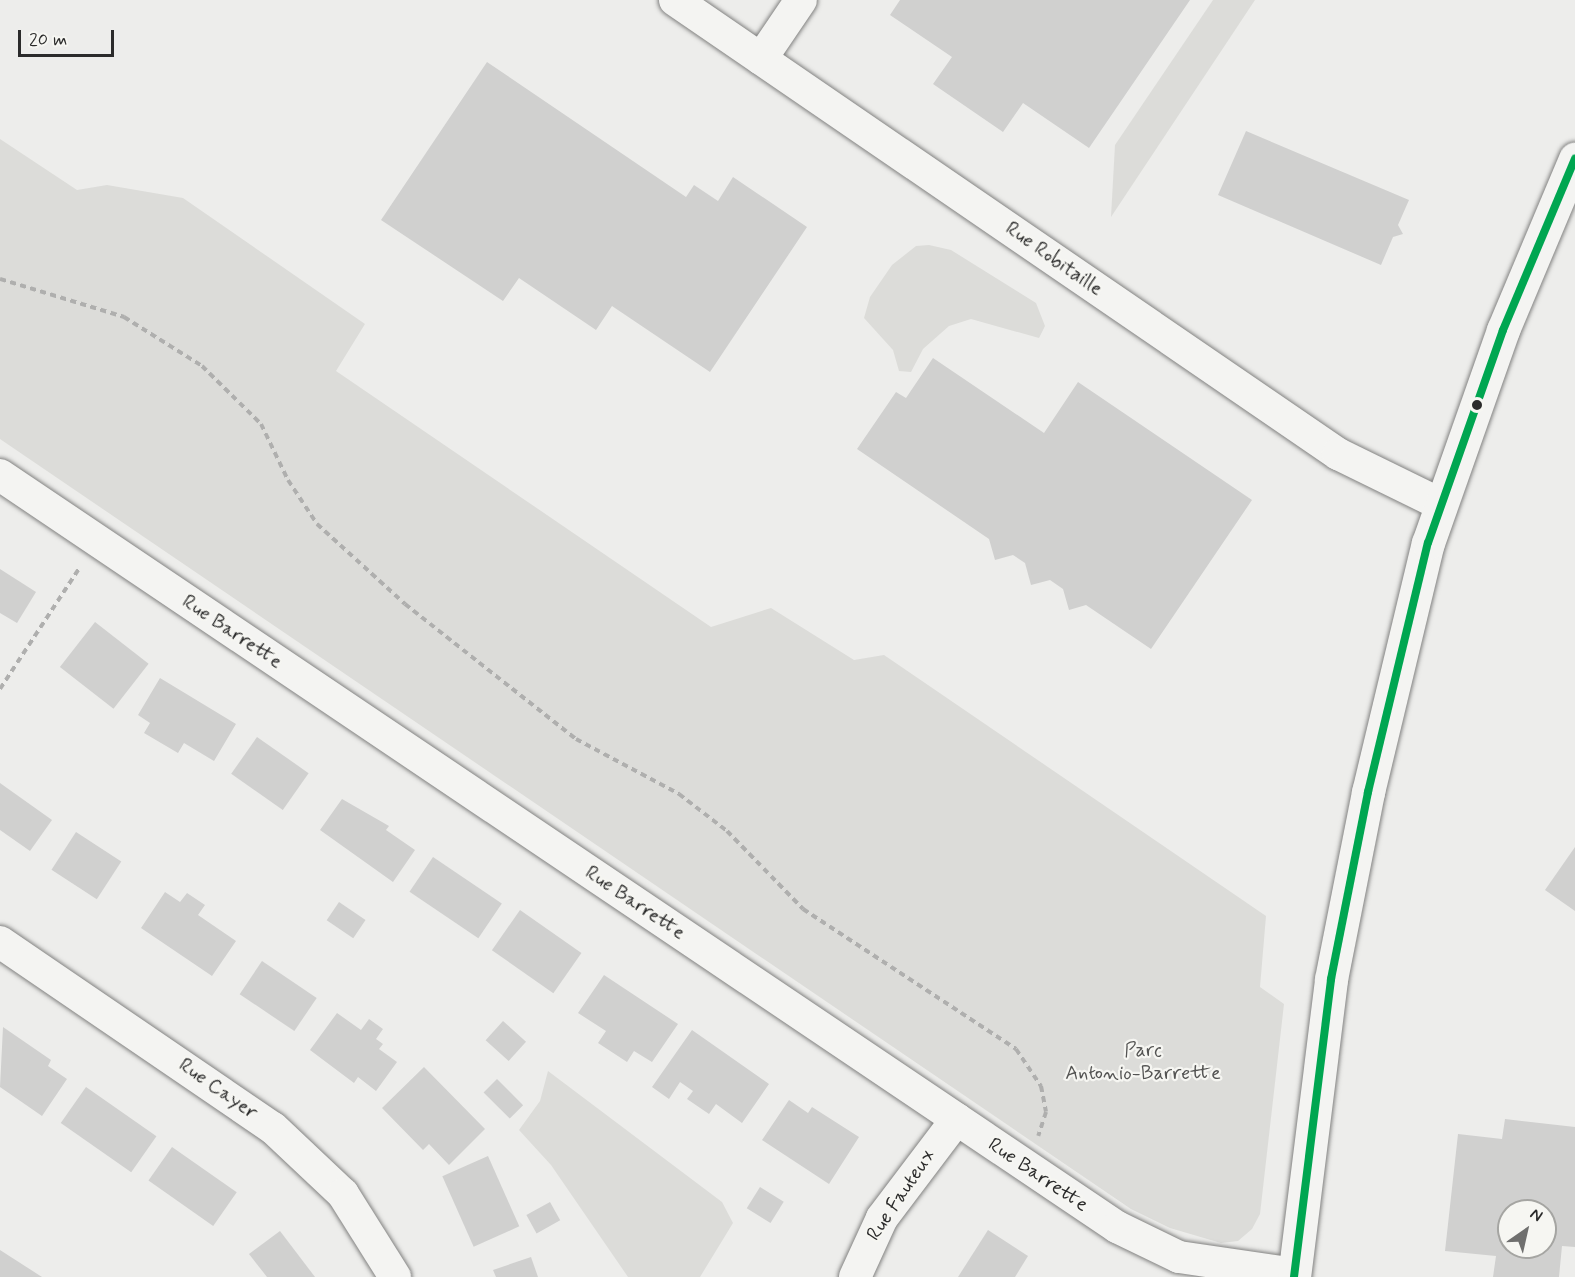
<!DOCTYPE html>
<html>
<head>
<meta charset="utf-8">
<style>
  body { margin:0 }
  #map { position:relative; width:1575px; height:1277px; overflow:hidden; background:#ededeb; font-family:Mynerve,sans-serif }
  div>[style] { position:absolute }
  .green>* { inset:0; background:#dcdcd9 }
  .building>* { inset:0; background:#d0d0cf; transform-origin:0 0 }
  .path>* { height:4px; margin-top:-2px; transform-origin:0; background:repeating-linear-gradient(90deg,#afafae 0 6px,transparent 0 10.5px) }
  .roads { filter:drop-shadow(0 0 2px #828281) drop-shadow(0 0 2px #828281) }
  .minor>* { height:32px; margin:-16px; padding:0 16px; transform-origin:16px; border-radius:16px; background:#f4f4f2 }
  .tertiary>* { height:33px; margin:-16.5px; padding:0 16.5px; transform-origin:16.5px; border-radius:16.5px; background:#f4f4f2 }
  .bus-1>* { height:8px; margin:-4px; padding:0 4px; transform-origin:4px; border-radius:4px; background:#00a651 }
  .dots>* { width:16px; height:16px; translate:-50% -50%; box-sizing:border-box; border:3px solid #f6f6f2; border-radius:50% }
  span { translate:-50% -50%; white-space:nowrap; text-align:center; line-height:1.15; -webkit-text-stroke:4.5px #f6f6f2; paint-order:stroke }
  .street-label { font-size:20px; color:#2b2b2b }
  .park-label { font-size:20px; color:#545453 }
  .north { position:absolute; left:1497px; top:1199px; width:60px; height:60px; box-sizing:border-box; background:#f6f6f2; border:2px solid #a5a5a2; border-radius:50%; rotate:34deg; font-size:16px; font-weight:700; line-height:24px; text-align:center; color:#2b2b2b }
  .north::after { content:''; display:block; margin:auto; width:21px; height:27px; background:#6f6f6e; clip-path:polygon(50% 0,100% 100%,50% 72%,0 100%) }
  .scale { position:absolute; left:18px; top:30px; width:96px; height:27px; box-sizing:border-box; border:3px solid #2b2b2b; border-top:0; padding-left:8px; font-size:18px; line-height:21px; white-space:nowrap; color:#2b2b2b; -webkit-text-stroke:4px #f6f6f2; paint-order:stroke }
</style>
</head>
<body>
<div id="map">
  <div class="green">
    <i style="clip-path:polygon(1213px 0,1255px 0,1111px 217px,1115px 145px)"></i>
    <i style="clip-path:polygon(0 139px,77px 190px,107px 185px,183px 198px,365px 324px,336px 371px,711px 627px,771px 608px,854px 660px,884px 655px,1266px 916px,1260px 987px,1284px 1004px,1260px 1214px,1252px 1229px,1238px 1241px,1221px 1243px,1170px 1228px,1131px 1209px,0 439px)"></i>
    <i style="clip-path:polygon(929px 245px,951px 250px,1036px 303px,1045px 326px,1039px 338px,971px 319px,949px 326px,923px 349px,911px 372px,899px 371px,893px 350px,864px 318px,870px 297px,892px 265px,916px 246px)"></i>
    <i style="clip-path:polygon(548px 1071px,722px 1202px,733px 1223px,700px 1277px,628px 1277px,551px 1165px,519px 1130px,540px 1101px)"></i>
  </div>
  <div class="building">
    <i style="clip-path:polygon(900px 0,1190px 0,1089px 148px,1023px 103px,1003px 132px,933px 84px,952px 57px,890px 15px)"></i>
    <i style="clip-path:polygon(487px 62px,686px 197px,694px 185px,718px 201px,733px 177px,807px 227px,710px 372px,612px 306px,596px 330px,519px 278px,503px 301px,381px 220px)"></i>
    <i style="clip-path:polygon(1246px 131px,1409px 200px,1398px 225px,1403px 234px,1393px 237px,1381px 265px,1218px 195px)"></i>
    <i style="clip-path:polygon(933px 358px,1044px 433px,1078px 382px,1252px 500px,1151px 649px,1086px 605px,1069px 610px,1063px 589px,1050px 580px,1031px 585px,1025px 563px,1013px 555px,995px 560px,989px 539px,857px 449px,896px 392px,906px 398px)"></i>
    <i style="clip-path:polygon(0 569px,36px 592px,17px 623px,0 613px)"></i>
    <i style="left:95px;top:622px;width:68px;height:57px;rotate:38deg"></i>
    <i style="clip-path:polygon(160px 678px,236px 724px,214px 761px,184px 743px,178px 753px,144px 733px,150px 723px,138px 715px)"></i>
    <i style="left:257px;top:737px;width:63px;height:45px;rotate:35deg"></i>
    <i style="clip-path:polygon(0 783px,52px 820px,30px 851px,0 830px)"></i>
    <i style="clip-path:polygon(342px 799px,389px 826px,386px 830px,415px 850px,393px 882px,320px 830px)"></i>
    <i style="left:76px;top:832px;width:54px;height:45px;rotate:33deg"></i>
    <i style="clip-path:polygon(1575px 847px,1575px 911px,1545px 890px)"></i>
    <i style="left:433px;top:857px;width:83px;height:42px;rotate:34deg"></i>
    <i style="clip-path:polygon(165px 892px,180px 902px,187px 893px,205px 905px,198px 915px,236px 941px,212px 976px,141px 928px)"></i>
    <i style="left:339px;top:902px;width:32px;height:22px;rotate:34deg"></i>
    <i style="left:520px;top:910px;width:75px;height:49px;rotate:35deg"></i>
    <i style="left:262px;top:961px;width:66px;height:40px;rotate:34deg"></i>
    <i style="clip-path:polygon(604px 975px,678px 1024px,652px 1062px,634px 1051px,627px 1062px,598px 1043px,606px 1031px,578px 1013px)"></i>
    <i style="clip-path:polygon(337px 1013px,361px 1030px,369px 1019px,383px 1029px,376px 1039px,383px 1044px,379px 1049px,397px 1062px,376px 1091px,358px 1077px,354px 1083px,310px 1050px)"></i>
    <i style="left:503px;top:1021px;width:31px;height:26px;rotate:42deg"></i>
    <i style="clip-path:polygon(3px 1027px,51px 1060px,48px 1066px,67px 1079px,42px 1116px,0 1087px)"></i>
    <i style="clip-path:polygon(692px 1030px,769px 1084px,742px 1123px,716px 1104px,709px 1114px,687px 1099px,693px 1091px,680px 1082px,669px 1099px,652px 1087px)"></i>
    <i style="clip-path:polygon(424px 1067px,485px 1129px,449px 1165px,429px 1144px,423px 1150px,382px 1108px)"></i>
    <i style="left:497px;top:1079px;width:37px;height:19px;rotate:45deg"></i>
    <i style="left:86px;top:1087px;width:86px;height:44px;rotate:35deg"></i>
    <i style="clip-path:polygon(789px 1100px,808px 1113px,812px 1107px,859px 1137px,829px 1184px,762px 1140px)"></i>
    <i style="clip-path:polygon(evenodd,1505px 1119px,1575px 1127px,1575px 1247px,1562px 1246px,1559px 1277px,1493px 1277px,1496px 1256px,1445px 1251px,1458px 1134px,1502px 1139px,1505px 1119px,1509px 1211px,1545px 1211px,1545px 1247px,1509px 1247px,1509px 1211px)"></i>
    <i style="left:172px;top:1147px;width:79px;height:41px;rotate:35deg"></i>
    <i style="left:488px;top:1156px;width:77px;height:50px;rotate:66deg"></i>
    <i style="left:760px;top:1187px;width:28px;height:25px;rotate:32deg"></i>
    <i style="left:550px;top:1202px;width:21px;height:27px;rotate:61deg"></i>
    <i style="clip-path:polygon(988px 1230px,1028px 1256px,1015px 1277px,958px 1277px)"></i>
    <i style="clip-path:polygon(280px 1231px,315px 1277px,267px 1277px,249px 1254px)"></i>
    <i style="clip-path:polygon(0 1250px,42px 1277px,0 1277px)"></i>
    <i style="clip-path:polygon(531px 1257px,538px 1277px,496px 1277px,493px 1270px)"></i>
  </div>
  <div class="path">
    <i style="left:0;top:279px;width:130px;rotate:17deg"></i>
    <i style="left:124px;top:317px;width:92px;rotate:32.1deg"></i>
    <i style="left:202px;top:366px;width:83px;rotate:44.5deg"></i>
    <i style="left:261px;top:424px;width:62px;rotate:64.3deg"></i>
    <i style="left:288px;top:480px;width:53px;rotate:56.6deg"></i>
    <i style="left:317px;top:524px;width:119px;rotate:42.3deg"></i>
    <i style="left:405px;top:604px;width:218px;rotate:38.3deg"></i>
    <i style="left:576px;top:739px;width:117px;rotate:28.1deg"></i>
    <i style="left:679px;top:794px;width:61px;rotate:37.6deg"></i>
    <i style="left:727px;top:831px;width:109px;rotate:45.7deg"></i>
    <i style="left:803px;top:909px;width:255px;rotate:33.3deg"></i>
    <i style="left:1016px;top:1049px;width:45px;rotate:56deg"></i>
    <i style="left:1041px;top:1086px;width:26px;rotate:79deg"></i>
    <i style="left:1046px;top:1112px;width:25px;rotate:108deg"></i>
    <i style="left:0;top:689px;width:146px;rotate:-56.7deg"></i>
  </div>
  <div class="roads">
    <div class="minor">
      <i style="left:675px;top:0;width:804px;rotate:34.4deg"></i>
      <i style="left:1338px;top:454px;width:114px;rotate:26.1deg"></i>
      <i style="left:761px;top:59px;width:71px;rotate:-55.9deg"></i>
      <i style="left:0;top:475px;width:1347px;rotate:33.95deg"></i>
      <i style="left:1117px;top:1227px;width:69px;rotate:25.8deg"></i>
      <i style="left:1179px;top:1257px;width:116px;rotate:8.4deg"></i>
      <i style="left:0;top:942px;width:330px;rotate:34.3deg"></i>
      <i style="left:273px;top:1128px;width:96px;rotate:43.3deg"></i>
      <i style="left:343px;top:1194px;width:98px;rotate:57.9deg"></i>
      <i style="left:855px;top:1277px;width:65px;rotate:-65.4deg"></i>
      <i style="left:882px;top:1218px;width:124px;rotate:-52.9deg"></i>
    </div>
    <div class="tertiary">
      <i style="left:1294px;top:1277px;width:300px;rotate:-82.9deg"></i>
      <i style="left:1331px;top:979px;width:191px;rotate:-78.8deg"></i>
      <i style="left:1368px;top:792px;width:256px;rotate:-76.5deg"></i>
      <i style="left:1428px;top:543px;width:226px;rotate:-70.6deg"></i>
      <i style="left:1503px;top:330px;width:186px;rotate:-67.2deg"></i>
    </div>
  </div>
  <div class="bus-1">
    <i style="left:1294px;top:1277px;width:300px;rotate:-82.9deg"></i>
    <i style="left:1331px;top:979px;width:191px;rotate:-78.8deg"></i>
    <i style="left:1368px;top:792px;width:256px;rotate:-76.5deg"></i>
    <i style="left:1428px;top:543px;width:226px;rotate:-70.6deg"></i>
    <i style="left:1503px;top:330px;width:186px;rotate:-67.2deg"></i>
  </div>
  <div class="dots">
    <i style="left:1477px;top:405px;background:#2b2b2b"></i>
  </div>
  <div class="street-label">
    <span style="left:1054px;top:259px;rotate:35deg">Rue Robitaille</span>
    <span style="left:232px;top:632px;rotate:34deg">Rue Barrette</span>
    <span style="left:635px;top:903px;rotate:34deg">Rue Barrette</span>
    <span style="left:218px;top:1089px;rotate:35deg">Rue Cayer</span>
    <span style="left:1038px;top:1175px;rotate:34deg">Rue Barrette</span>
    <span style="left:901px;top:1195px;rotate:-56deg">Rue Fauteux</span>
  </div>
  <div class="park-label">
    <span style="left:1143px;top:1062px">Parc<br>Antonio-Barrette</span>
  </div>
  <div class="north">N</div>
  <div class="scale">20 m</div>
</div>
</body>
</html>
